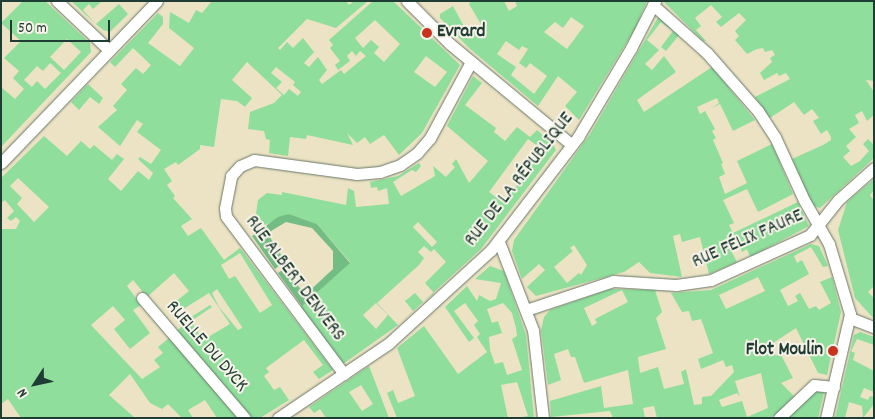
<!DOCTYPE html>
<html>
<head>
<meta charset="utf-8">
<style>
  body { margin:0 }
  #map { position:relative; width:875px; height:419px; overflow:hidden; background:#ece3c4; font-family:Dekko,sans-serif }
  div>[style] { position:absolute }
  .green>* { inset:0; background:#8fde9c }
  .forest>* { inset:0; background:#73bd84 }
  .roads { filter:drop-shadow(0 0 1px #677766) drop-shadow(0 0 1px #677766) }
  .minor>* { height:11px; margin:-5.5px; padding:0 5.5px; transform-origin:5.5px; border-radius:5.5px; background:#fff }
  .dots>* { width:14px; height:14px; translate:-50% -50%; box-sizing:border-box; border:2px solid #f7f3e8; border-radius:50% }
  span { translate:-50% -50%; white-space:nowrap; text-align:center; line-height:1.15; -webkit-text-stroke:4px #f7f3e8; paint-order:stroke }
  .poi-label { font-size:19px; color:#1f3d34; font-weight:700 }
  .left { translate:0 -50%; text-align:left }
  .right { translate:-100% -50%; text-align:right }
  .street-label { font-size:19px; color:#1f3d34 }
  .frame { position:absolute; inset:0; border:2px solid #1f3d34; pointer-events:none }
  .north { position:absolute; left:10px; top:359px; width:50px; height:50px; -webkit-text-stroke:4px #f7f3e8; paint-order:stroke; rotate:235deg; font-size:14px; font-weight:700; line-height:20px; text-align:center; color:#1f3d34 }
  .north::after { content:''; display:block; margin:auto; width:18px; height:22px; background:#1f3d34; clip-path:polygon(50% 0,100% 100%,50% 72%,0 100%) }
  .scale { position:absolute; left:10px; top:20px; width:100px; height:22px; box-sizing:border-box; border:2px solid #1f3d34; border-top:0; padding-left:6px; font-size:15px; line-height:18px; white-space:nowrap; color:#1f3d34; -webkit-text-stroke:4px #f7f3e8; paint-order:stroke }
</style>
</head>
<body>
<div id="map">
  <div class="green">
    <i style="clip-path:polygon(evenodd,23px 1px,45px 1px,90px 43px,91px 52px,1px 147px,1px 87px,15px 99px,24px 89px,13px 78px,19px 71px,4px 58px,21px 41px,1px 23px,23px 1px,67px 39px,81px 52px,64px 70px,50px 57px,67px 39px,23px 1px,50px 63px,61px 73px,45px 89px,37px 81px,32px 87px,24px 80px,37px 66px,43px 71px,50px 63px)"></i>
    <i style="clip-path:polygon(71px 1px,102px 1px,93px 9px,89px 4px,83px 10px,96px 24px,119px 4px,128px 14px,110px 32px,103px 30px,96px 24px)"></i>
    <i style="clip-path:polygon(evenodd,212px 1px,346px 1px,349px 5px,354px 1px,368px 1px,336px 28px,307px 19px,278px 48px,280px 50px,287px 42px,293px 48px,303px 38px,314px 52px,304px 63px,309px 67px,318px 57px,327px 70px,319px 80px,322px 84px,341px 70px,344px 74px,366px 56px,360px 51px,356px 56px,352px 51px,347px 56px,350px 61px,338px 70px,335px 65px,340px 61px,330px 48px,333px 45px,329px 40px,373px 1px,393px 1px,460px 65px,422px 133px,399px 155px,384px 135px,370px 144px,365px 137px,357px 143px,347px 133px,353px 145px,307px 135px,306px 139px,290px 137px,288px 156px,269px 153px,270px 140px,266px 139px,264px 131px,248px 129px,250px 112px,274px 103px,282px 95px,247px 62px,232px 80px,252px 98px,245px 107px,237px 101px,221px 99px,214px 147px,200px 145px,200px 149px,178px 165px,176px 162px,164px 169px,172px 181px,167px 185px,175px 196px,173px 198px,192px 219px,181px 226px,188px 236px,201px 228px,224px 260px,240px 248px,333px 370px,319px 379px,313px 372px,323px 365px,304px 340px,266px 368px,269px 372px,264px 376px,274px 390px,280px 387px,289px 400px,260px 418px,251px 418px,177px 331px,188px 319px,210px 305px,212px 307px,191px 321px,203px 340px,230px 324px,209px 293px,180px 311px,174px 303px,189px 291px,174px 273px,147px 297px,133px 280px,127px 286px,141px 305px,133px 310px,150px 333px,130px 349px,114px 329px,125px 320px,113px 306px,91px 325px,142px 379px,160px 367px,154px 360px,163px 353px,158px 347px,169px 338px,238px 418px,217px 418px,205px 400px,188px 410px,193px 418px,182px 418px,168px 404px,162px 409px,150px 403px,130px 374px,109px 395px,135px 418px,21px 418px,8px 399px,1px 404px,1px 229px,16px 229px,20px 221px,16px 217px,11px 221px,7px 218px,14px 211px,5px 200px,1px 203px,1px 178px,44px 136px,67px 156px,81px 141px,90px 149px,94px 145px,112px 160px,117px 154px,124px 159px,108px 179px,121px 191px,138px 171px,149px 180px,153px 173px,138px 159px,140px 157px,151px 164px,161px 150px,137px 132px,143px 124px,137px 120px,120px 146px,98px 127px,117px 110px,113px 106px,127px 90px,121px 84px,136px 68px,143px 74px,151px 65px,133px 48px,115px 67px,110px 62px,158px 13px,163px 17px,163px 24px,148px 43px,180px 66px,194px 48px,169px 28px,170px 12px,189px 23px,196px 10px,202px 13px,212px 1px,375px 20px,400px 44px,384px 62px,374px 53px,379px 47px,371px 40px,363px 48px,355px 38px,375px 20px,212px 1px,426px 56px,447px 72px,435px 87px,414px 72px,426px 56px,212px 1px,276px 67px,295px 82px,293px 85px,301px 92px,298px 96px,289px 89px,284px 95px,276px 88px,282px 82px,271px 73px,276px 67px,212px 1px,18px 178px,49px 207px,34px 222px,17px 204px,22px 198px,10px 186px,18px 178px,212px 1px,240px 253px,272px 305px,260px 313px,235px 276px,229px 279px,221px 265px,240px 253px,212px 1px,217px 289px,242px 327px,242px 328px,238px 330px,219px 307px,212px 293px,217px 289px)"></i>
    <i style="clip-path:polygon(evenodd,471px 1px,504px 1px,509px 11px,517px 6px,515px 1px,647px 1px,635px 29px,579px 120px,565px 106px,577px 92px,558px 76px,538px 106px,469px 48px,440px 18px,440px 14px,453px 6px,468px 34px,482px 26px,469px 4px,471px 1px,571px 17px,584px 26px,567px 49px,544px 32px,555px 22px,563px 28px,571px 17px,471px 1px,506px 41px,519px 50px,522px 46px,528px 49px,519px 63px,526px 68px,530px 63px,547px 76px,534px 94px,511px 75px,516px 67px,497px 54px,506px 41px)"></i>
    <i style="clip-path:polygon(663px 1px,874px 1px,874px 81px,866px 80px,874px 92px,874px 115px,867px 121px,862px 111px,855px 115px,859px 123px,849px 129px,856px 137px,846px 146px,850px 151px,843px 157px,851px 166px,860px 161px,869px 151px,863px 144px,868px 139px,874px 145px,874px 158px,820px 208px,813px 206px,792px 159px,823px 145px,831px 140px,831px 137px,827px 130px,821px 134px,813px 121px,819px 118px,812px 109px,804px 115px,794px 102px,770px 118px,755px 97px,790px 79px,786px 73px,779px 76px,777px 73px,764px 80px,760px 73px,772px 62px,770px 58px,775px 55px,772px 50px,765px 52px,763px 48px,757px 49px,747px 54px,735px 40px,739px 36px,735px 31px,746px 20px,739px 13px,721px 27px,716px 22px,722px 17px,711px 5px,695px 18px,701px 26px,696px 30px,706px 41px,703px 41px)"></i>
    <i style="clip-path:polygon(evenodd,659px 16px,680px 34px,666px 51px,661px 47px,673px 31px,661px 22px,647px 40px,659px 50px,645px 64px,652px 70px,664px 56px,676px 72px,637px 100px,644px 112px,712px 67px,755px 120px,733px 131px,720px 104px,712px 108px,719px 103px,717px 98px,697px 107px,700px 114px,705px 111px,715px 129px,712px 131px,716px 138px,713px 140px,723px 163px,721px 164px,725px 174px,719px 177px,725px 194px,747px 183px,737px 161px,772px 144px,793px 194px,758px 212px,747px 189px,723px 200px,734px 223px,729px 225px,733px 233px,798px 202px,809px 226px,750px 257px,747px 249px,742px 252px,735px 235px,725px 239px,737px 262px,709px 274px,700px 237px,682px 242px,680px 234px,673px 236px,682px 277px,650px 273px,639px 262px,624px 272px,536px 296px,527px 287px,545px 270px,539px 264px,522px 279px,512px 251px,514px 240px,590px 134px,659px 16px,574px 245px,587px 265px,581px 275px,579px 273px,567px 283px,554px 267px,573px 251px,570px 248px,574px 245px)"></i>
    <i style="clip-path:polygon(evenodd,473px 76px,482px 83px,465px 105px,496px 128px,494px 132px,505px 141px,517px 127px,530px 137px,537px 130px,553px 144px,556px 150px,481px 249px,398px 325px,343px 364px,300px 307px,350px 262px,317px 224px,289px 214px,265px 225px,256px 214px,258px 200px,267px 193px,282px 195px,282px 192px,346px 205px,348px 188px,354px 191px,356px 207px,389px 204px,387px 188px,378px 191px,377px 187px,371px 188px,370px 182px,398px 176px,419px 163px,421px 166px,416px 172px,412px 170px,393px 182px,401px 196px,435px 176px,433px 166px,446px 177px,455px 167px,452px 164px,456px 159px,469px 183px,488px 161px,447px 126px,473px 76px,528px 139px,543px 150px,504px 203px,489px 192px,528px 139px,473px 76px,418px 222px,437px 242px,432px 247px,413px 227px,418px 222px,473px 76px,424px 246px,431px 252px,434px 249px,446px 262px,425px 283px,434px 293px,423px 302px,415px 293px,405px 301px,413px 311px,398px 325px,377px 303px,419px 265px,424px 258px,418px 252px,424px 246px,473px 76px,376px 303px,388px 315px,376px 329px,363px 315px,376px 303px)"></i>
    <i style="clip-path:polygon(88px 84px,103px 98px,99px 104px,90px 97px,79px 110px,71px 102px)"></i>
    <i style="clip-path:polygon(874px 179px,874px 190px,870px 195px,874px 201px,874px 286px,868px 292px,874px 298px,874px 319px,855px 298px,838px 230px,847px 202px)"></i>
    <i style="clip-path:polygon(evenodd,811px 244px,819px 246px,828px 266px,823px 267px,811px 247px,794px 256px,797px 263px,802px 260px,809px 274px,780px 290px,788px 306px,798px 301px,795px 296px,800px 293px,809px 309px,816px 306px,819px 310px,831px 303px,820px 282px,832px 277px,841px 312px,827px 375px,818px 373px,796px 328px,770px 345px,776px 356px,780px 353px,793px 378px,781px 383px,794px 396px,778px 413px,770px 418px,657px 418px,654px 406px,643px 408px,645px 418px,613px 418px,610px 411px,551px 417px,550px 401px,601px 386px,604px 408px,633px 404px,628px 370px,584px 383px,575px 357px,571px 357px,568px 349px,554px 354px,561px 380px,548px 385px,541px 330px,544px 317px,550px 310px,610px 289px,655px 290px,662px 312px,656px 318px,666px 349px,638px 357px,640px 373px,658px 367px,664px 389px,684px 384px,681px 372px,686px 369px,694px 405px,702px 404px,702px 397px,711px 396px,734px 372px,732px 365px,726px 367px,723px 360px,701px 369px,698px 359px,713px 353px,701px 319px,692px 321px,689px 311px,682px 312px,671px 293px,711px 290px,811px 244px,758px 277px,765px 291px,726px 309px,719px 295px,758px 277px,811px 244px,622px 290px,628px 302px,595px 319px,597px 323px,592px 326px,584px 308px,622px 290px,811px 244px,761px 373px,768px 408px,747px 417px,742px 401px,722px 407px,719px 400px,737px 393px,740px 397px,735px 381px,761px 373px)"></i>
    <i style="clip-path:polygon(evenodd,490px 266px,504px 271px,526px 335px,534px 418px,517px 418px,528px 416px,517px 382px,501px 385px,508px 418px,397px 418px,387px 393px,393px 390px,398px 403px,415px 396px,397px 348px,424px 326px,458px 374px,487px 352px,477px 337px,480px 334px,474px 325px,478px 321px,465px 303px,454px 311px,474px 338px,469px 342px,445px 307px,467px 286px,477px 301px,479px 295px,490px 301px,496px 299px,501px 283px,475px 279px,490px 266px,503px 303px,512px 313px,516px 328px,517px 336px,512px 339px,522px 370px,507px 375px,503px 362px,495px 364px,490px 350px,489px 337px,502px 333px,498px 321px,492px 323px,487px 309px,503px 303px)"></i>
    <i style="clip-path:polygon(860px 332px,874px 337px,874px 345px,857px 339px,851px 351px,855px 353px,853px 360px,874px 371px,874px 392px,864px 388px,860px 397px,868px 400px,870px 396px,874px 397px,874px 404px,863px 418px,862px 406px,849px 402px,845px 418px,835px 418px,854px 335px)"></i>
    <i style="clip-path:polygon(evenodd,369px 366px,389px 418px,326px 418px,320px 409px,314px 413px,309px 407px,369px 366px,361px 385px,373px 404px,362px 411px,349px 392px,361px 385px)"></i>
    <i style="clip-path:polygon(815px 390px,824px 392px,818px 418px,788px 418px)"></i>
  </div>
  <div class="forest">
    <i style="clip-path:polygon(289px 214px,317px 224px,350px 263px,302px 306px,278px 273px,289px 265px,295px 274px,293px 279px,305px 295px,333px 269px,333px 251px,312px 228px,286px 222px,271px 231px,271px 239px,285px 261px,275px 269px,252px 236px,278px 217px)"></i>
  </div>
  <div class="roads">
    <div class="minor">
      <i style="left:57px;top:1px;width:71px;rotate:43.3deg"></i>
      <i style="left:407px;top:1px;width:61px;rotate:45deg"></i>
      <i style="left:450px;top:44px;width:158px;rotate:39.6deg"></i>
      <i style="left:653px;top:5px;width:72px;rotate:41.6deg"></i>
      <i style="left:707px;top:53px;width:77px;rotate:48.7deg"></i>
      <i style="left:758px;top:111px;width:31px;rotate:57deg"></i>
      <i style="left:775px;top:137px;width:69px;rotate:65.3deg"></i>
      <i style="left:804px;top:200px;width:51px;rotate:60.4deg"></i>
      <i style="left:829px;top:244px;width:73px;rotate:73.3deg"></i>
      <i style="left:850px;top:314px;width:107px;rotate:103deg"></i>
      <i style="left:1px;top:163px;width:225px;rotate:-46.1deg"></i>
      <i style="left:499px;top:242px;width:94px;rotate:68.9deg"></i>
      <i style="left:533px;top:330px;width:89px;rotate:83.5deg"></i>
      <i style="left:142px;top:298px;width:158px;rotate:49.4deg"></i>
      <i style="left:526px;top:310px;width:92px;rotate:-18.4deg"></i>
      <i style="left:613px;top:281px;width:63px;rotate:3.6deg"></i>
      <i style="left:676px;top:285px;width:35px;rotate:-8deg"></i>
      <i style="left:711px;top:280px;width:109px;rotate:-24.4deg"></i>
      <i style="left:810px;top:235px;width:45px;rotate:-51.3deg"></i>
      <i style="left:838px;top:200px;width:48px;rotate:-41.6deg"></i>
      <i style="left:850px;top:318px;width:26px;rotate:21deg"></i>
      <i style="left:344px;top:374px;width:197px;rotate:-126.8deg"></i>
      <i style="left:226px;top:216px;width:8px;rotate:-97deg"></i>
      <i style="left:225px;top:208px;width:33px;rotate:-79deg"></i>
      <i style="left:231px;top:176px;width:13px;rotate:-48deg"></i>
      <i style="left:240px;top:166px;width:15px;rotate:-23deg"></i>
      <i style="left:254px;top:160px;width:104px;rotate:7.7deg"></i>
      <i style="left:357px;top:174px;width:23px;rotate:-5deg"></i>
      <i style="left:380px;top:172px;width:21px;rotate:-19deg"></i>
      <i style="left:400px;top:165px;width:21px;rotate:-35deg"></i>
      <i style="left:417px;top:153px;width:20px;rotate:-49deg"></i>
      <i style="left:430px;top:138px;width:86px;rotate:-61.7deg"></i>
      <i style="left:278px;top:418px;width:134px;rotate:-34deg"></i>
      <i style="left:389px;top:343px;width:138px;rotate:-42.4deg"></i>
      <i style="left:491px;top:250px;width:143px;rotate:-52.4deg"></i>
      <i style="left:578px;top:137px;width:104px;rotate:-59.2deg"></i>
      <i style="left:631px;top:48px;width:53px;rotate:-62.9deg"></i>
      <i style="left:779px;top:418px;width:48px;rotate:-43.3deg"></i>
      <i style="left:814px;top:385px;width:20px;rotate:6deg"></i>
    </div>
  </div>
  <div class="dots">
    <i style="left:427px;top:33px;background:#c8321e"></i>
    <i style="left:833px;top:351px;background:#c8321e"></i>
  </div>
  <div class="poi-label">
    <span class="left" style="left:437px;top:33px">Evrard</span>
    <span class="right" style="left:823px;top:351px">Flot Moulin</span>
  </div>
  <div class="street-label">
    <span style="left:520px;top:180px;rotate:-52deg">RUE DE LA RÉPUBLIQUE</span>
    <span style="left:748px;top:240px;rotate:-24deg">RUE FÉLIX FAURE</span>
    <span style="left:294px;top:279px;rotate:53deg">RUE ALBERT DENVERS</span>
    <span style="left:206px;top:347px;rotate:49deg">RUELLE DU DYCK</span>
  </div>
  <div class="frame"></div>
  <div class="north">N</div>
  <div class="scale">50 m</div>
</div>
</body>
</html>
